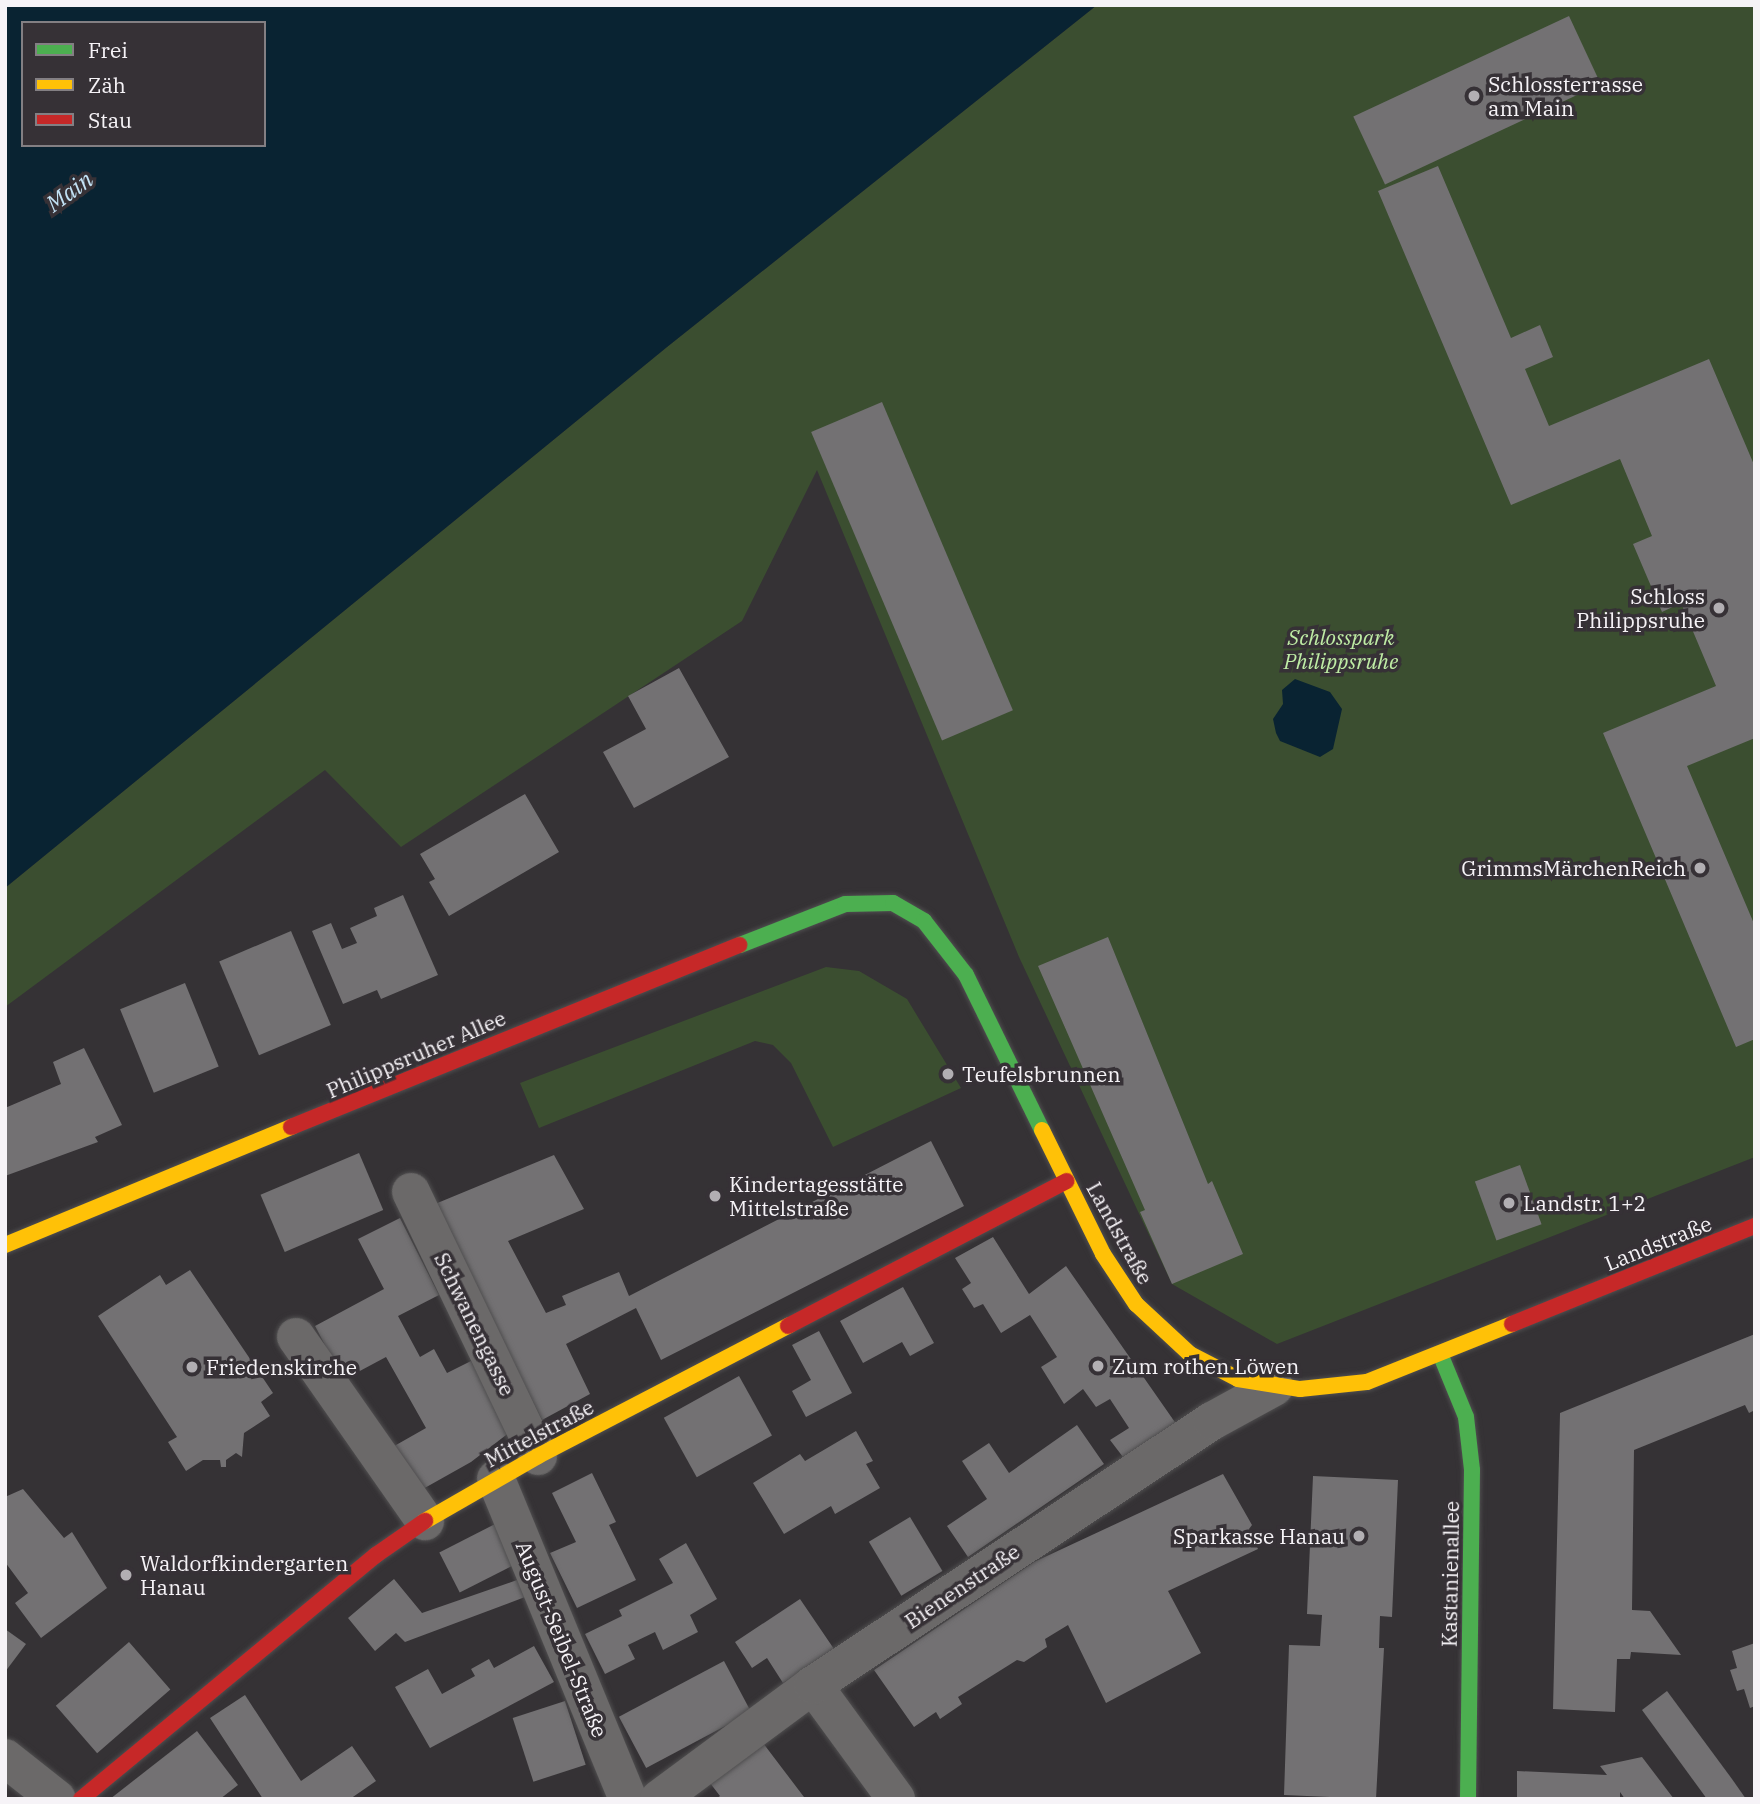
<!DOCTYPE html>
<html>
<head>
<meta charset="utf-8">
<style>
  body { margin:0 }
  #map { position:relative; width:1760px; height:1804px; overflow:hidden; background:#353235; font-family:"IBM Plex Serif",serif }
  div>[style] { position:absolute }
  .green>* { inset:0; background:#3b4e30 }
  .water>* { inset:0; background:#092332 }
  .building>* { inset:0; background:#737173; transform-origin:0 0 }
  .roads { filter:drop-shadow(0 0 2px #4f4e4f) drop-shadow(0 0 2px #4f4e4f) }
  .street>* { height:38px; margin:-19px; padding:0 19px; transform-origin:19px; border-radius:19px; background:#6b6969 }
  .fast>* { height:16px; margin:-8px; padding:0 8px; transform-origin:8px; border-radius:8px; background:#4caf50 }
  .slow>* { height:16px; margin:-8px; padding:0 8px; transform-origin:8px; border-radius:8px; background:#ffc107 }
  .jam>* { height:16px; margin:-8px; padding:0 8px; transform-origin:8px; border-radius:8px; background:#c62828 }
  .dots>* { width:19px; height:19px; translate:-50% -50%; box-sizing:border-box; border:4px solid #363136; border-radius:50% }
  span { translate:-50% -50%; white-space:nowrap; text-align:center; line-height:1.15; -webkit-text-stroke:7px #363136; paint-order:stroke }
  .poi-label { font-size:21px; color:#f6f3f7 }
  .left { translate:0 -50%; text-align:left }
  .right { translate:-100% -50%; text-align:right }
  .park-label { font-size:21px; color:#bfeda5; font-style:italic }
  .street-label { font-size:21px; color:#f6f3f7 }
  .water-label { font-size:23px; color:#c3e2f5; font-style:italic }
  .frame { position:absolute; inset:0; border:7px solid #f6f3f7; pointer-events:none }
  .legend { position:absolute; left:21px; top:21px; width:245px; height:126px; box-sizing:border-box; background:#363136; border:2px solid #837f83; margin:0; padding:9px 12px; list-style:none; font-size:21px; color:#f6f3f7 }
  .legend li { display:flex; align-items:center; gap:14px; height:35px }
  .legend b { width:35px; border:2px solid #837f83 }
</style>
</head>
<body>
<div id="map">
  <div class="green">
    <i style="clip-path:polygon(1097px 5px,1755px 5px,1755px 1157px,1277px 1344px,1172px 1284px,1019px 957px,817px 470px,742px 621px,401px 847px,325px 770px,5px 1007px,5px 888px,667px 347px)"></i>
    <i style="clip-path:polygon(826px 967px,859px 971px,907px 999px,961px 1088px,833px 1147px,791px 1063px,773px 1045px,755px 1041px,539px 1128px,520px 1083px)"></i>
  </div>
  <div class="water">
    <i style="clip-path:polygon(evenodd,5px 5px,1097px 5px,667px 347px,5px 888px,5px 5px,23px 23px,264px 23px,264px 145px,23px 145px,23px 23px)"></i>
    <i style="clip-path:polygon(1295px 679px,1330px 692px,1342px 709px,1333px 749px,1320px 757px,1280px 741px,1276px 733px,1273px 719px,1283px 704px,1282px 690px)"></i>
  </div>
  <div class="building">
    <i style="left:1569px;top:16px;width:75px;height:238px;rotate:65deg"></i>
    <i style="clip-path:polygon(1438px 166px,1511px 338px,1540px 325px,1553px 357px,1525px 369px,1549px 426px,1709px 359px,1755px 467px,1755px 738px,1687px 766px,1755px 926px,1755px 1039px,1736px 1047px,1603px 733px,1716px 686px,1681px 603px,1662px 612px,1633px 544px,1652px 536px,1620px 459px,1511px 505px,1378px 191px)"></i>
    <i style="left:882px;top:402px;width:335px;height:77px;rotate:67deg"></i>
    <i style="clip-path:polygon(679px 668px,729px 757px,634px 808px,603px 752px,646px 729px,628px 696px)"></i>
    <i style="clip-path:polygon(525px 794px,559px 852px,449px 916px,429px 882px,435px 879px,420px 854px)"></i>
    <i style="clip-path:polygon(403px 895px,438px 975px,381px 999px,377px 990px,343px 1004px,312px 931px,331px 923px,342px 949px,357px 943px,350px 928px,377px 916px,374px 908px)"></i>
    <i style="left:291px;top:931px;width:102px;height:78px;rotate:67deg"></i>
    <i style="clip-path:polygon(1108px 937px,1208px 1184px,1212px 1181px,1243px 1254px,1172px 1284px,1140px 1212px,1145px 1210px,1038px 966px)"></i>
    <i style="left:185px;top:983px;width:90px;height:70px;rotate:68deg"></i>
    <i style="clip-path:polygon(84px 1048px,122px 1125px,95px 1137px,98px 1142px,5px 1176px,5px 1108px,61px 1084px,53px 1062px)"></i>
    <i style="clip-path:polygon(931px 1141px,964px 1206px,661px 1360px,636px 1308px,566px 1344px,590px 1394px,542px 1420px,435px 1204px,554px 1155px,584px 1209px,508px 1241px,546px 1313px,566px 1305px,562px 1296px,619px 1272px,629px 1296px)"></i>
    <i style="left:359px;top:1153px;width:62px;height:107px;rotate:67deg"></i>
    <i style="left:1520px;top:1165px;width:63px;height:48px;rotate:70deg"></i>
    <i style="clip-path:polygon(400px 1218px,439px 1295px,398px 1316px,420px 1357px,434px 1349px,447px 1373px,471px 1361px,510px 1432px,471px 1462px,414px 1494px,389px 1449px,426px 1428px,386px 1357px,343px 1380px,315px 1326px,384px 1289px,358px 1239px)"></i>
    <i style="clip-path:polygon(993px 1237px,1029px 1294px,1066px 1266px,1179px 1428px,1126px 1461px,1110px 1440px,1129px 1428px,1110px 1399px,1096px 1407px,1083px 1389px,1064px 1404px,1041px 1367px,1057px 1357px,1030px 1315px,1001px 1333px,983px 1304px,974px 1308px,962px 1289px,971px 1283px,955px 1258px)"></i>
    <i style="clip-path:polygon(190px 1270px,273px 1393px,261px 1402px,270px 1416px,244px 1433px,242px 1457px,236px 1453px,226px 1460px,226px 1467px,221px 1467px,220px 1460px,203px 1460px,186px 1471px,168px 1442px,177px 1437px,98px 1316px,160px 1275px,166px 1285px)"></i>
    <i style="clip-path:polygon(903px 1287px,934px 1343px,910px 1356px,902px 1342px,863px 1363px,840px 1321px)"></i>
    <i style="clip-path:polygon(819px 1331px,852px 1393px,806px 1417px,792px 1391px,811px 1380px,792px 1345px)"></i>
    <i style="clip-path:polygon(1755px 1334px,1755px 1410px,1749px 1413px,1745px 1405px,1634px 1450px,1632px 1610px,1650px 1611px,1681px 1655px,1631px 1652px,1630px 1659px,1617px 1659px,1615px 1712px,1553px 1709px,1560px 1413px)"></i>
    <i style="left:739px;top:1376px;width:68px;height:86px;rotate:61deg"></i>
    <i style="clip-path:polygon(1077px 1425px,1104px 1464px,968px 1557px,947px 1526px,987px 1499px,962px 1461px,989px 1443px,1009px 1473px)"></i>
    <i style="clip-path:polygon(856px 1431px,873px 1461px,866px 1464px,880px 1488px,835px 1514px,831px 1506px,784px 1534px,753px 1483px,800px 1454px,805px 1461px)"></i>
    <i style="clip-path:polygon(592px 1473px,616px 1522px,609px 1525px,636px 1580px,577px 1608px,550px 1553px,576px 1542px,552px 1493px)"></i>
    <i style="clip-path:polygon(1223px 1474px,1252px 1525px,1249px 1529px,1258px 1549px,1168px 1591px,1201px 1653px,1106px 1703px,1068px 1625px,1045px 1639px,1047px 1647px,1024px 1662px,1017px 1660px,958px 1697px,962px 1704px,940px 1719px,936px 1712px,914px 1727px,874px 1670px,1034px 1562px)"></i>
    <i style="clip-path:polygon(1313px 1476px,1398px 1480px,1392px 1617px,1380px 1616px,1379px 1648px,1384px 1648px,1376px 1799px,1284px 1795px,1289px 1645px,1320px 1646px,1322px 1615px,1307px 1614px)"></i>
    <i style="clip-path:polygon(23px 1489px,64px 1538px,72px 1532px,107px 1588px,41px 1638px,15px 1603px,28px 1593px,5px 1562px,5px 1497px)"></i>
    <i style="left:910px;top:1517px;width:63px;height:48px;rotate:59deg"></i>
    <i style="left:499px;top:1522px;width:45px;height:67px;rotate:63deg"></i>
    <i style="clip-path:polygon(686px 1543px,717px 1599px,690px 1615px,698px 1632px,663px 1650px,655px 1632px,628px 1645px,635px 1659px,605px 1674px,585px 1634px,622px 1616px,619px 1610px,673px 1583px,659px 1559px)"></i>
    <i style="clip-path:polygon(394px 1579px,422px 1613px,517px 1580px,525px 1597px,405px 1642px,396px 1633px,375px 1651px,348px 1618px)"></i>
    <i style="clip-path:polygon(800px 1599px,834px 1649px,783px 1683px,767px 1658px,752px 1668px,735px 1642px)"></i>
    <i style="clip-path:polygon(5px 1629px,26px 1644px,5px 1672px)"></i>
    <i style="left:129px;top:1642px;width:63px;height:97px;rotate:49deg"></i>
    <i style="clip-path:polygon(1755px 1643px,1755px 1706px,1750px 1708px,1744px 1689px,1737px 1691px,1730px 1670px,1737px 1668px,1732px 1651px)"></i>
    <i style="clip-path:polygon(534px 1646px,554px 1682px,430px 1748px,395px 1687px,428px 1669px,442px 1694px,475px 1676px,471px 1669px,489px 1659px,494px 1668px)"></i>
    <i style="left:724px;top:1661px;width:58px;height:119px;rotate:62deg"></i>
    <i style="clip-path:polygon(1667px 1691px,1732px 1779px,1746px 1799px,1707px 1799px,1642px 1710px)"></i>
    <i style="clip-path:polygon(245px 1695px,301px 1781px,352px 1746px,376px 1781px,350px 1799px,263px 1799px,210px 1718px)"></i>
    <i style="left:565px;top:1701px;width:67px;height:55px;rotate:72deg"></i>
    <i style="clip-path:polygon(197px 1731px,238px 1785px,220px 1799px,110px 1799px)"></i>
    <i style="clip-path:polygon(763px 1743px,804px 1797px,716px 1799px,720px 1796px,710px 1783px)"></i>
    <i style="clip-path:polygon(1642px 1757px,1674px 1799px,1625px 1799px,1620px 1792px,1620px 1799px,1517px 1799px,1517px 1771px,1607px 1775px,1600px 1766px)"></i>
  </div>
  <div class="roads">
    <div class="street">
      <i style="left:411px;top:1192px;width:293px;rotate:64.3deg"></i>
      <i style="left:296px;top:1337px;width:225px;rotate:55deg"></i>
      <i style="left:496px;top:1479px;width:346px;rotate:67.6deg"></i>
      <i style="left:813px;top:1685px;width:141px;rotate:53.9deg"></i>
      <i style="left:5px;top:1758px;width:66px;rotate:38.3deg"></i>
      <i style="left:659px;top:1799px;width:192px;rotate:-36.5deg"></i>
      <i style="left:813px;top:1685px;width:478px;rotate:-33.5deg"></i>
      <i style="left:1212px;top:1421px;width:71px;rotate:-28.7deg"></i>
    </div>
    <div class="fast">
      <i style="left:740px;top:945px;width:113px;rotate:-21.3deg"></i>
      <i style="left:845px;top:904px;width:48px;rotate:-1.2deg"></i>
      <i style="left:893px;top:903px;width:36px;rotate:30deg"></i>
      <i style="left:924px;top:921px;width:68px;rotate:52.1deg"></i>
      <i style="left:966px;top:975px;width:173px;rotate:63.9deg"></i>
      <i style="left:1441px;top:1356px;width:66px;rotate:67.7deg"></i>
      <i style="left:1466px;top:1417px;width:53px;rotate:83.5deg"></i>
      <i style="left:1472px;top:1470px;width:329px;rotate:90.7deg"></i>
    </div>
    <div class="slow">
      <i style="left:1042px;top:1130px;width:138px;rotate:63.8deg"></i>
      <i style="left:1103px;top:1254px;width:60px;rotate:56.6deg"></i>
      <i style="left:1136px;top:1304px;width:74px;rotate:42.8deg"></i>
      <i style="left:1190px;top:1354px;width:54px;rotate:27.5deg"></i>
      <i style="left:1238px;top:1379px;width:63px;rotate:9.2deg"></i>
      <i style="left:1300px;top:1389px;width:67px;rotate:-6deg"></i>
      <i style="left:1367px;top:1382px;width:156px;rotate:-21.8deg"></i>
      <i style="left:5px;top:1245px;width:309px;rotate:-22.4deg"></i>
      <i style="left:425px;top:1521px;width:130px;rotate:-29.9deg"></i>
      <i style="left:538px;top:1456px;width:282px;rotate:-27.5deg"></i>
    </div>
    <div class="jam">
      <i style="left:291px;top:1127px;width:484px;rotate:-22.1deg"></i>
      <i style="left:1512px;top:1324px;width:262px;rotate:-22deg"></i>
      <i style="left:788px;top:1326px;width:314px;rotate:-27.5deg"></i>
      <i style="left:81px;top:1799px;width:383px;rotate:-39.6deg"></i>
      <i style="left:376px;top:1555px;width:60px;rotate:-34.8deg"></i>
    </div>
  </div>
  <div class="dots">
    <i style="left:1474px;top:96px;background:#b2afb3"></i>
    <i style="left:1719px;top:608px;background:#b2afb3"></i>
    <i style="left:1700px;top:868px;background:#b2afb3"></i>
    <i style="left:948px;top:1074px;background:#b2afb3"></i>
    <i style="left:715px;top:1196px;background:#b2afb3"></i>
    <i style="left:1509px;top:1203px;background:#b2afb3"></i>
    <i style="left:1098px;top:1366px;background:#b2afb3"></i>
    <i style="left:192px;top:1367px;background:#b2afb3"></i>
    <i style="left:1359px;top:1536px;background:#b2afb3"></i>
    <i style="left:126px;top:1575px;background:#b2afb3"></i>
  </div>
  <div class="poi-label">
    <span class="left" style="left:1488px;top:96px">Schlossterrasse<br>am Main</span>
    <span class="right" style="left:1705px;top:608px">Schloss<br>Philippsruhe</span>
    <span class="right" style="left:1686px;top:868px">GrimmsMärchenReich</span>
    <span class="left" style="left:962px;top:1074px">Teufelsbrunnen</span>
    <span class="left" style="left:729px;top:1196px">Kindertagesstätte<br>Mittelstraße</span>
    <span class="left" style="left:1523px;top:1203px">Landstr. 1+2</span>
    <span class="left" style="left:1112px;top:1366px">Zum rothen Löwen</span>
    <span class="left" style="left:206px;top:1367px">Friedenskirche</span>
    <span class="right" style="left:1345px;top:1536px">Sparkasse Hanau</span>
    <span class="left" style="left:140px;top:1575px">Waldorfkindergarten<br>Hanau</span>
  </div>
  <div class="park-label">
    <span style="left:1341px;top:649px">Schlosspark<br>Philippsruhe</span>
  </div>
  <div class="street-label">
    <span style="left:416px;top:1054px;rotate:-23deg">Philippsruher Allee</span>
    <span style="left:1120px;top:1233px;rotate:61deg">Landstraße</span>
    <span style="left:1658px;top:1243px;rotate:-22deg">Landstraße</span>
    <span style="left:475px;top:1324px;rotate:64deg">Schwanengasse</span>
    <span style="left:539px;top:1433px;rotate:-28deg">Mittelstraße</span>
    <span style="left:1450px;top:1574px;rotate:-89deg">Kastanienallee</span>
    <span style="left:962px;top:1586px;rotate:-34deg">Bienenstraße</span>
    <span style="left:562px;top:1639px;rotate:68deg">August-Seibel-Straße</span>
  </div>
  <div class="water-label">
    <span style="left:69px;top:191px;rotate:-36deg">Main</span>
  </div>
  <div class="frame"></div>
  <ul class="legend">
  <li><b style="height:9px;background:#4caf50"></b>Frei</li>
  <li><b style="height:9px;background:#ffc107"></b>Zäh</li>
  <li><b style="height:9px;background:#c62828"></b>Stau</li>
  </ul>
</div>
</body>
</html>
